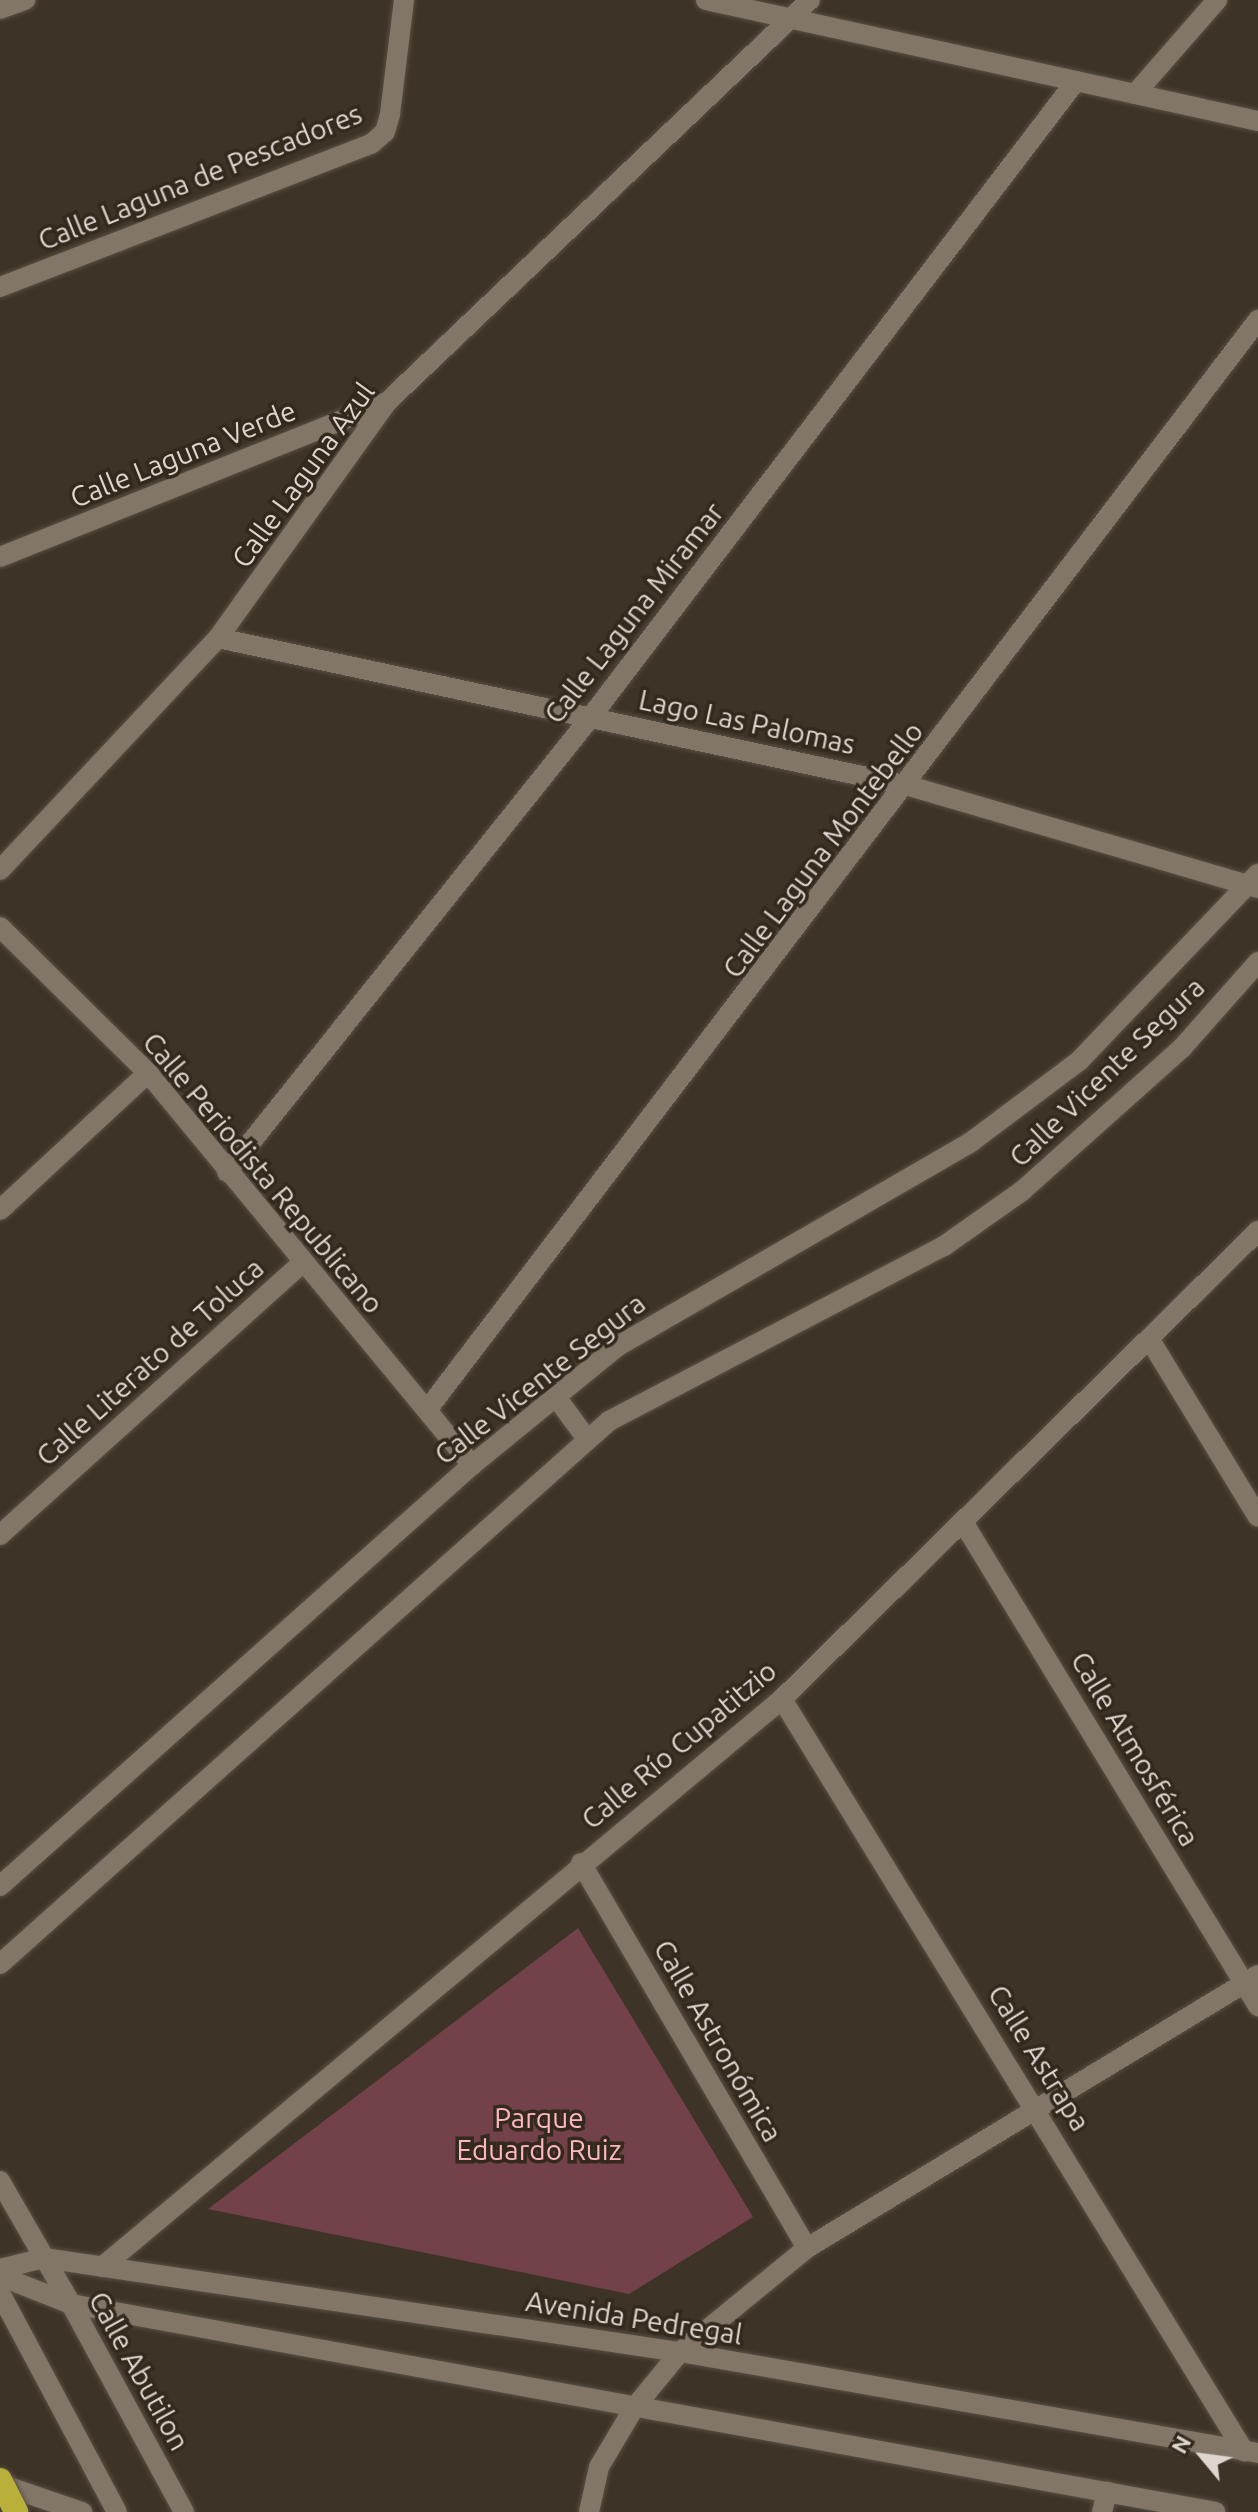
<!DOCTYPE html>
<html>
<head>
<meta charset="utf-8">
<style>
  body { margin:0 }
  #map { position:relative; width:1258px; height:2512px; overflow:hidden; background:#3e3327; font-family:Ubuntu,sans-serif }
  div>[style] { position:absolute }
  .green>* { inset:0; background:#72414a }
  .roads { filter:drop-shadow(0 0 2px #585045) drop-shadow(0 0 2px #585045) }
  .street>* { height:20px; margin:-10px; padding:0 10px; transform-origin:10px; border-radius:10px; background:#827668 }
  .secondary>* { height:20px; margin:-10px; padding:0 10px; transform-origin:10px; border-radius:10px; background:#827668 }
  .bridges { filter:drop-shadow(0 0 2px #585045) drop-shadow(0 0 2px #585045) }
  .highway-bridge>* { height:24px; margin:-12px; padding:0 12px; transform-origin:12px; border-radius:12px; background:#b9af3b }
  span { translate:-50% -50%; white-space:nowrap; text-align:center; line-height:1.15; -webkit-text-stroke:7px #33291d; paint-order:stroke }
  .street-label { font-size:28px; color:#ddd7cf }
  .park-label { font-size:28px; color:#fdb6c2 }
  .north { position:absolute; left:1162px; top:2416px; width:80px; height:80px; -webkit-text-stroke:6px #33291d; paint-order:stroke; rotate:299deg; font-size:22px; font-weight:700; line-height:32px; text-align:center; color:#ddd7cf }
  .north::after { content:''; display:block; margin:auto; width:28px; height:36px; background:#ddd7cf; clip-path:polygon(50% 0,100% 100%,50% 72%,0 100%) }
</style>
</head>
<body>
<div id="map">
  <div class="green">
    <i style="clip-path:polygon(578px 1928px,753px 2217px,629px 2294px,208px 2209px)"></i>
  </div>
  <div class="roads">
    <div class="street">
      <i style="left:706px;top:0;width:565px;rotate:12.36deg"></i>
      <i style="left:0;top:9px;width:27px;rotate:-20deg"></i>
      <i style="left:1135px;top:94px;width:125px;rotate:-48.9deg"></i>
      <i style="left:0;top:287px;width:398px;rotate:-21.1deg"></i>
      <i style="left:371px;top:144px;width:18px;rotate:-41deg"></i>
      <i style="left:385px;top:132px;width:19px;rotate:-74deg"></i>
      <i style="left:390px;top:114px;width:115px;rotate:-83deg"></i>
      <i style="left:0;top:557px;width:416px;rotate:-21.8deg"></i>
      <i style="left:218px;top:638px;width:707px;rotate:12.09deg"></i>
      <i style="left:909px;top:786px;width:364px;rotate:16.3deg"></i>
      <i style="left:0;top:870px;width:318px;rotate:-46.8deg"></i>
      <i style="left:218px;top:638px;width:289px;rotate:-54.4deg"></i>
      <i style="left:386px;top:403px;width:585px;rotate:-43.55deg"></i>
      <i style="left:0;top:927px;width:208px;rotate:44.6deg"></i>
      <i style="left:148px;top:1073px;width:509px;rotate:50.43deg"></i>
      <i style="left:227px;top:1172px;width:581px;rotate:-51.36deg"></i>
      <i style="left:590px;top:718px;width:801px;rotate:-52.66deg"></i>
      <i style="left:0;top:1210px;width:202px;rotate:-42.8deg"></i>
      <i style="left:1150px;top:1340px;width:207px;rotate:58.6deg"></i>
      <i style="left:427px;top:1410px;width:1371px;rotate:-52.68deg"></i>
      <i style="left:963px;top:1522px;width:567px;rotate:58.64deg"></i>
      <i style="left:0;top:1535px;width:406px;rotate:-42deg"></i>
      <i style="left:782px;top:1699px;width:883px;rotate:58.44deg"></i>
      <i style="left:581px;top:1863px;width:446px;rotate:59.6deg"></i>
      <i style="left:71px;top:2304px;width:237px;rotate:61.5deg"></i>
      <i style="left:589px;top:2512px;width:46px;rotate:-77.5deg"></i>
      <i style="left:599px;top:2467px;width:69px;rotate:-59.3deg"></i>
      <i style="left:634px;top:2408px;width:72px;rotate:-50.6deg"></i>
      <i style="left:680px;top:2352px;width:164px;rotate:-39.3deg"></i>
      <i style="left:807px;top:2248px;width:527px;rotate:-31.19deg"></i>
      <i style="left:1102px;top:2512px;width:21px;rotate:-76deg"></i>
    </div>
    <div class="secondary">
      <i style="left:556px;top:1397px;width:52px;rotate:53.6deg"></i>
      <i style="left:0;top:1886px;width:632px;rotate:-41.73deg"></i>
      <i style="left:472px;top:1465px;width:188px;rotate:-39.2deg"></i>
      <i style="left:618px;top:1346px;width:408px;rotate:-30deg"></i>
      <i style="left:971px;top:1142px;width:135px;rotate:-36.9deg"></i>
      <i style="left:1079px;top:1061px;width:259px;rotate:-46.3deg"></i>
      <i style="left:0;top:1964px;width:816px;rotate:-41.72deg"></i>
      <i style="left:609px;top:1421px;width:378px;rotate:-27.6deg"></i>
      <i style="left:944px;top:1246px;width:95px;rotate:-35.2deg"></i>
      <i style="left:1022px;top:1191px;width:215px;rotate:-41.8deg"></i>
      <i style="left:1182px;top:1048px;width:115px;rotate:-48.5deg"></i>
      <i style="left:0;top:2181px;width:142px;rotate:60deg"></i>
      <i style="left:102px;top:2267px;width:886px;rotate:-39.87deg"></i>
      <i style="left:782px;top:1699px;width:668px;rotate:-44.51deg"></i>
      <i style="left:0;top:2269px;width:45px;rotate:-14deg"></i>
      <i style="left:44px;top:2258px;width:643px;rotate:8.41deg"></i>
      <i style="left:680px;top:2352px;width:587px;rotate:9.91deg"></i>
      <i style="left:0;top:2276px;width:76px;rotate:21.5deg"></i>
      <i style="left:71px;top:2304px;width:1163px;rotate:10.3deg"></i>
      <i style="left:0;top:2293px;width:248px;rotate:61.9deg"></i>
      <i style="left:0;top:2484px;width:87px;rotate:18.9deg"></i>
    </div>
  </div>
  <div class="bridges">
    <div class="highway-bridge">
      <i style="left:0;top:2480px;width:36px;rotate:63deg"></i>
    </div>
  </div>
  <div class="street-label">
    <span style="left:200px;top:177px;rotate:-22deg">Calle Laguna de Pescadores</span>
    <span style="left:183px;top:454px;rotate:-22deg">Calle Laguna Verde</span>
    <span style="left:303px;top:475px;rotate:-54deg">Calle Laguna Azul</span>
    <span style="left:634px;top:613px;rotate:-52deg">Calle Laguna Miramar</span>
    <span style="left:747px;top:722px;rotate:12deg">Lago Las Palomas</span>
    <span style="left:823px;top:850px;rotate:-53deg">Calle Laguna Montebello</span>
    <span style="left:1107px;top:1072px;rotate:-44deg">Calle Vicente Segura</span>
    <span style="left:263px;top:1173px;rotate:50deg">Calle Periodista Republicano</span>
    <span style="left:150px;top:1362px;rotate:-42deg">Calle Literato de Toluca</span>
    <span style="left:540px;top:1379px;rotate:-38deg">Calle Vicente Segura</span>
    <span style="left:679px;top:1745px;rotate:-40deg">Calle Río Cupatitzio</span>
    <span style="left:1135px;top:1749px;rotate:59deg">Calle Atmosférica</span>
    <span style="left:718px;top:2041px;rotate:60deg">Calle Astronómica</span>
    <span style="left:1039px;top:2058px;rotate:58deg">Calle Astrapa</span>
    <span style="left:634px;top:2318px;rotate:9deg">Avenida Pedregal</span>
    <span style="left:139px;top:2371px;rotate:61deg">Calle Abutilon</span>
  </div>
  <div class="park-label">
    <span style="left:539px;top:2134px">Parque<br>Eduardo Ruiz</span>
  </div>
  <div class="north">N</div>
</div>
</body>
</html>
